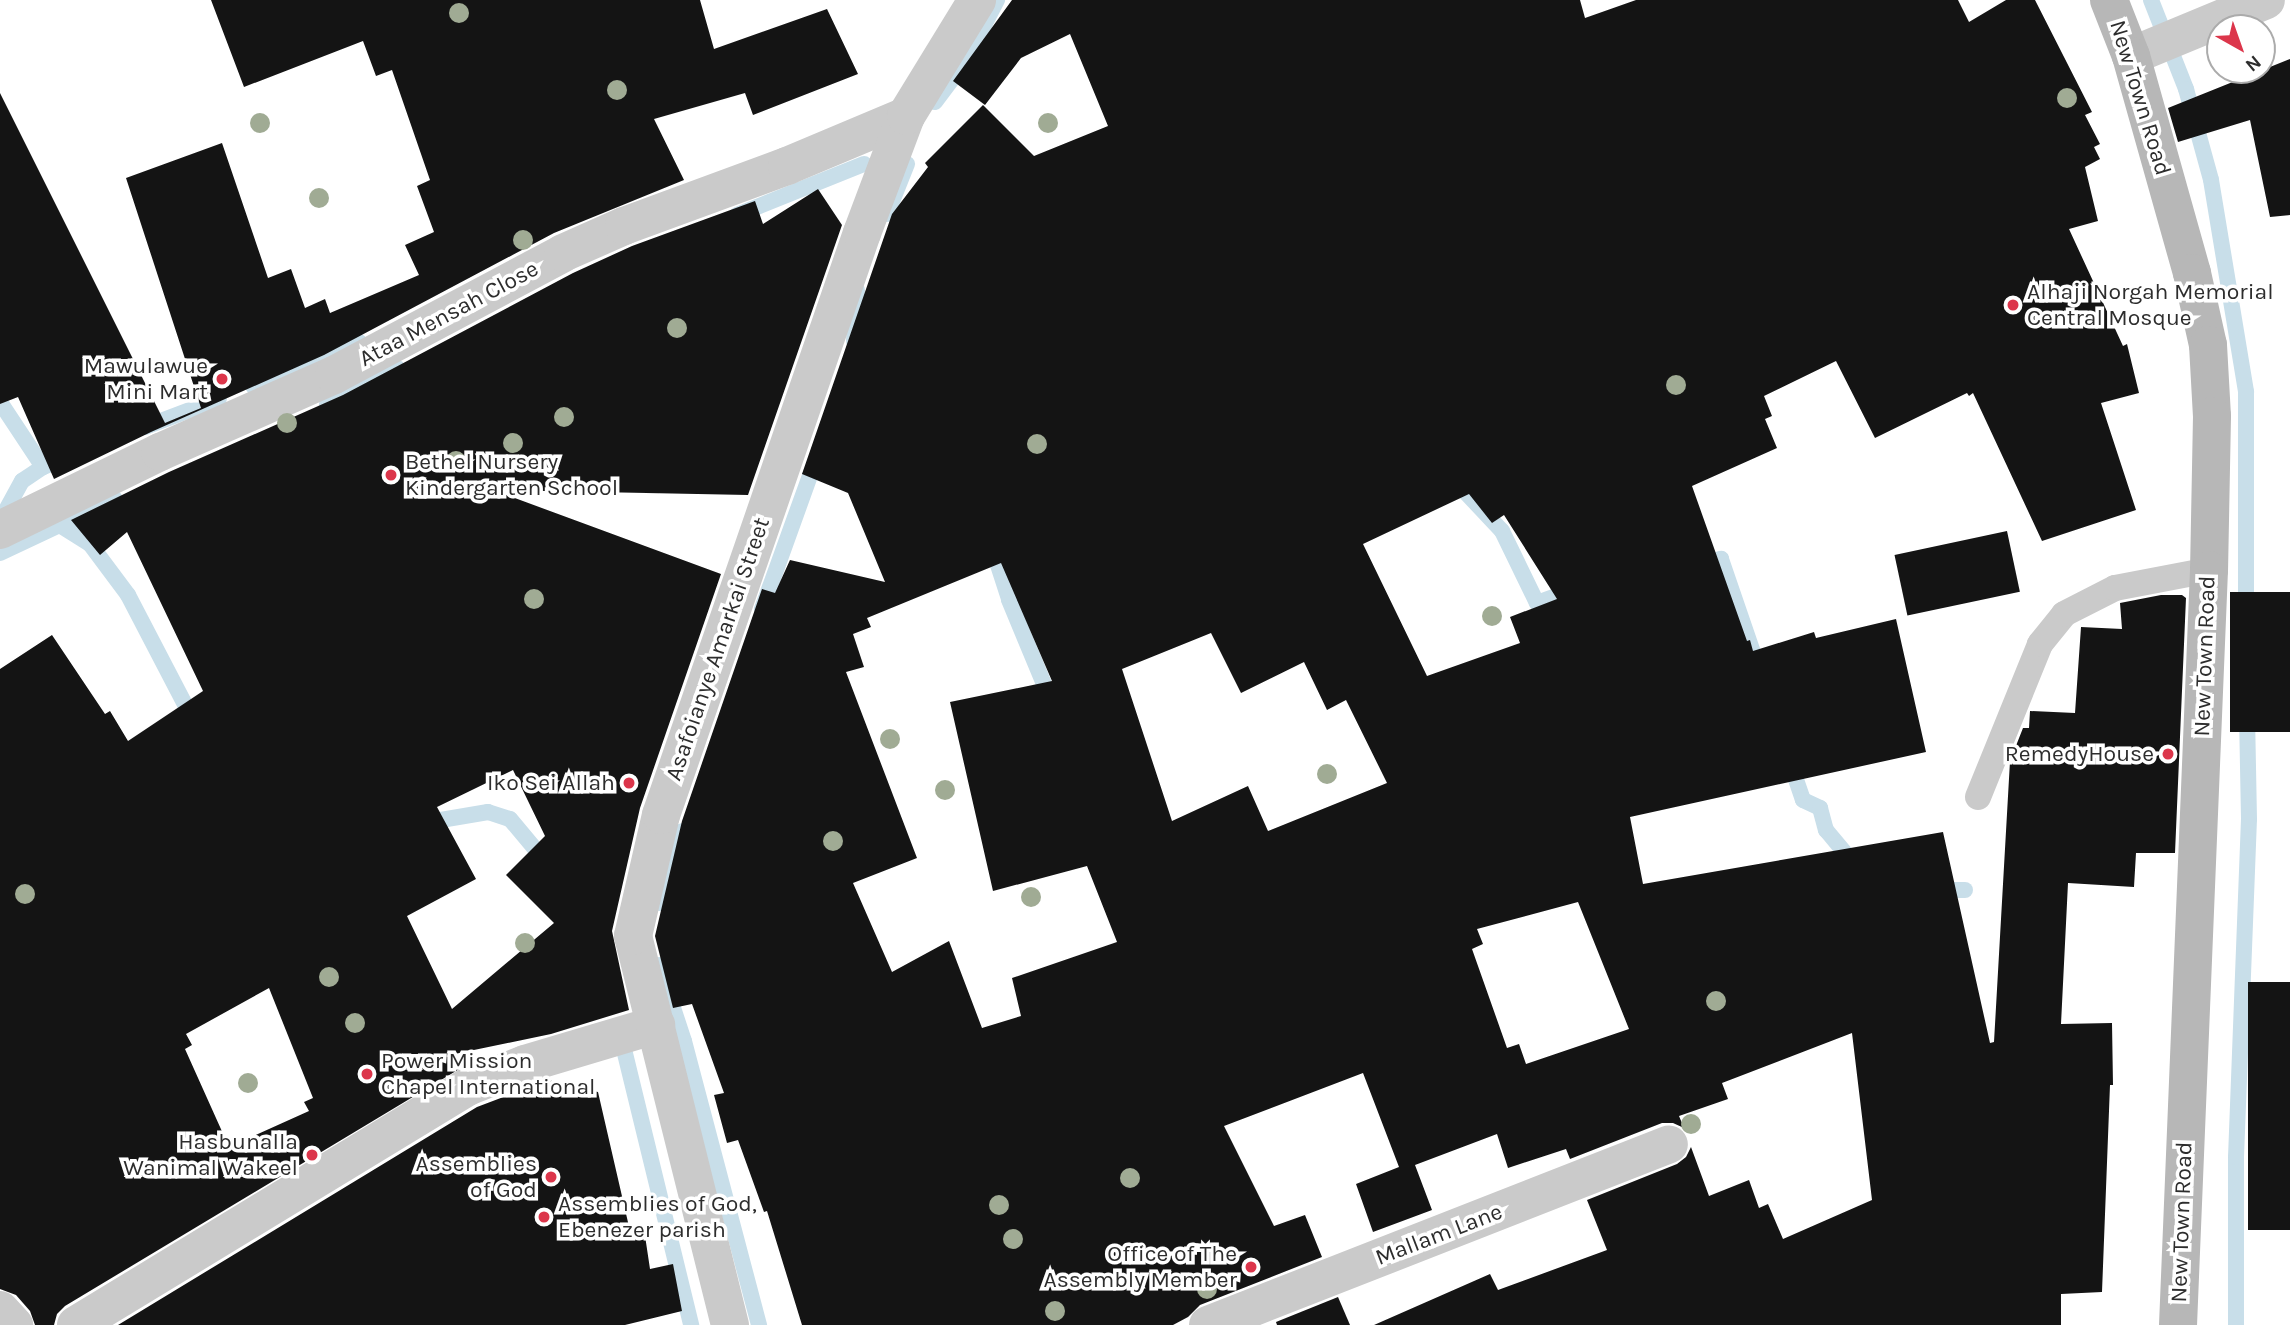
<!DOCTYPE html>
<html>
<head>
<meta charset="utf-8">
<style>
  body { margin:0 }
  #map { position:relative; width:2290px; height:1325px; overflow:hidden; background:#fff; font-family:Karla,sans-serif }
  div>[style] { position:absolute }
  .stream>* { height:16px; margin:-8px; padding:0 8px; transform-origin:8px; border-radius:8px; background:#c8dee9 }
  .building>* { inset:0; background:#141414; transform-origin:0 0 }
  .lane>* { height:26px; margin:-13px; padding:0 13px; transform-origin:13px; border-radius:13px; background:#cacaca }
  .street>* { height:38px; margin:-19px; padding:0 19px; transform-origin:19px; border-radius:19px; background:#cacaca }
  .secondary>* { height:38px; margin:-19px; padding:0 19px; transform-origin:19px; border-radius:19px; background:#b7b7b7 }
  .trees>* { width:20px; height:20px; margin:-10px; border-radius:50%; background:#a0ab94 }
  .dots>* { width:19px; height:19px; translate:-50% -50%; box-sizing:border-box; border:4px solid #fff; border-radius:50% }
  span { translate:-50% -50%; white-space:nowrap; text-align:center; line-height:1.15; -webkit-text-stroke:7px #fff; paint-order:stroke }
  .street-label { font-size:23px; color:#2d2d2d }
  .poi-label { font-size:23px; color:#2d2d2d }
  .left { translate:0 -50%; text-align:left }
  .right { translate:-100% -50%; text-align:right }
  .north { position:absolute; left:2206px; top:14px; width:70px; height:70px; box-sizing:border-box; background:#fff; border:2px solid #ababab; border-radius:50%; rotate:140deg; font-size:19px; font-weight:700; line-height:28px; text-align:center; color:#2d2d2d }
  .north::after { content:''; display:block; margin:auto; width:24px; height:32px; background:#dc364b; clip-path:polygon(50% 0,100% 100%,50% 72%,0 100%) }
</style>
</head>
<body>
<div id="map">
  <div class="stream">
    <i style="left:2151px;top:0;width:96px;rotate:68.5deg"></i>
    <i style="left:2186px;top:89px;width:94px;rotate:74.6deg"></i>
    <i style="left:2211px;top:180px;width:215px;rotate:80.6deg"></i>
    <i style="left:2246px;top:392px;width:223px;rotate:90deg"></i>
    <i style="left:935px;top:102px;width:50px;rotate:-53.1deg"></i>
    <i style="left:965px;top:62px;width:70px;rotate:-62.7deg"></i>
    <i style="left:887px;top:214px;width:54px;rotate:-68.2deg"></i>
    <i style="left:737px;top:215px;width:137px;rotate:-21.9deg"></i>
    <i style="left:854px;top:341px;width:51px;rotate:-86.6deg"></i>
    <i style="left:253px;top:386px;width:115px;rotate:-22.5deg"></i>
    <i style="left:0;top:402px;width:78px;rotate:56.5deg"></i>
    <i style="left:327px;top:404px;width:79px;rotate:-27.2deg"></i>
    <i style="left:145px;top:427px;width:79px;rotate:-20.7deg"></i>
    <i style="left:1454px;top:480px;width:70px;rotate:46.7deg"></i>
    <i style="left:1502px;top:531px;width:80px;rotate:64.1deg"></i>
    <i style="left:1537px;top:603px;width:40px;rotate:-20.2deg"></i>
    <i style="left:0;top:521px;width:46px;rotate:-61.2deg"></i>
    <i style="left:22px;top:481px;width:25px;rotate:-34deg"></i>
    <i style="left:43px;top:467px;width:25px;rotate:-21deg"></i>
    <i style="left:58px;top:524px;width:38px;rotate:32deg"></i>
    <i style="left:90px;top:544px;width:64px;rotate:53.3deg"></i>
    <i style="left:128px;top:595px;width:141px;rotate:62.5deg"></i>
    <i style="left:0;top:553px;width:127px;rotate:-25.2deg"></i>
    <i style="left:997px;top:562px;width:40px;rotate:72deg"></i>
    <i style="left:1009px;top:600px;width:109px;rotate:67.4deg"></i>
    <i style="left:1698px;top:565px;width:24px;rotate:-15deg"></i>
    <i style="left:1721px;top:559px;width:108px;rotate:71.1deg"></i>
    <i style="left:762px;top:609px;width:159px;rotate:-70.2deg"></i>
    <i style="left:1790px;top:762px;width:40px;rotate:71.1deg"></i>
    <i style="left:1803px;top:800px;width:19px;rotate:25deg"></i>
    <i style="left:1820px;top:808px;width:23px;rotate:75deg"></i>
    <i style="left:1826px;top:830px;width:47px;rotate:50.2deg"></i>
    <i style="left:423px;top:823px;width:66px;rotate:-9.6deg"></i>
    <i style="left:488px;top:812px;width:23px;rotate:18deg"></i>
    <i style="left:510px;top:819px;width:56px;rotate:50.1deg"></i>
    <i style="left:1934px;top:890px;width:31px"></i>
    <i style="left:660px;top:903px;width:75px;rotate:-73deg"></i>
    <i style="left:659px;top:965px;width:80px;rotate:71.8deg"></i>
    <i style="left:684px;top:1041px;width:294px;rotate:75.2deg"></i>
    <i style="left:620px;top:1033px;width:301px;rotate:76.3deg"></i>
    <i style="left:2236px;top:1325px;width:168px;rotate:-90deg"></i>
    <i style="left:2236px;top:1157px;width:338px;rotate:-87.8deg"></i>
    <i style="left:2249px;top:819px;width:108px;rotate:-91.1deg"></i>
  </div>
  <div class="building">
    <i style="clip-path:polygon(211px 0,700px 0,714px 49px,827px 9px,858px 74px,753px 115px,745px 93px,654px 119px,684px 180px,554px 233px,324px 355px,151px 432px,54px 479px,18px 397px,0 404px,0 93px,165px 423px,201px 408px,126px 178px,222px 143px,268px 278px,291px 269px,305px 308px,325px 299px,330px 313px,419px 275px,405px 245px,434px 232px,417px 186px,430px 180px,392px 70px,376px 76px,363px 41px,244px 87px)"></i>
    <i style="clip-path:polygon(evenodd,1012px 0,1580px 0,1585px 18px,1636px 0,1958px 0,1969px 22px,2006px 0,2035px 0,2092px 112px,2085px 115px,2100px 144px,2094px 147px,2100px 159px,2085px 167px,2098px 221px,2069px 229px,2123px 346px,2127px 344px,2139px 393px,2101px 403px,2136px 510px,2042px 541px,1973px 393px,1969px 396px,1967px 393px,1875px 438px,1836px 361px,1764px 396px,1772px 416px,1765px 419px,1777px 448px,1692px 486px,1747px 641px,1750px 640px,1753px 651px,1814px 632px,1816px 638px,1896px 619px,1926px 752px,1630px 817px,1643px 884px,1943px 832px,1990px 1043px,1994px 1042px,2010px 761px,2023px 728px,2029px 728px,2030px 711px,2075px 713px,2081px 627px,2122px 629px,2120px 603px,2161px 595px,2182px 595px,2186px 598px,2175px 853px,2136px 853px,2134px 887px,2068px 883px,2061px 1024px,2112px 1023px,2113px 1085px,2110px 1085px,2102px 1292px,2061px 1294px,2061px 1325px,1374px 1325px,1490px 1274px,1498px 1290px,1607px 1250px,1587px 1200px,1677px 1164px,1686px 1157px,1691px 1147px,1709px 1196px,1749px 1180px,1759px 1208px,1768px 1204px,1783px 1239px,1872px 1200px,1852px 1033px,1722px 1083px,1728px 1099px,1679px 1116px,1684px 1128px,1673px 1123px,1662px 1123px,1570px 1159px,1566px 1149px,1508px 1168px,1497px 1134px,1415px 1165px,1432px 1210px,1373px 1232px,1356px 1184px,1399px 1167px,1363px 1073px,1224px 1126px,1274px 1226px,1305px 1215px,1322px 1257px,1200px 1305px,1188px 1317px,1173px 1325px,802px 1325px,767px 1211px,764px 1212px,738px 1140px,727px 1143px,714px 1095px,724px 1093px,692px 1004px,673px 1008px,655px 936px,682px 821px,762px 589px,775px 593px,790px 560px,885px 582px,848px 493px,802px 474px,892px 214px,928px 167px,925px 163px,983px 105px,1034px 156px,1108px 126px,1070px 34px,1021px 58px,985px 105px,953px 81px,1012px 0,1469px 494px,1492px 523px,1504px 515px,1557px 599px,1510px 617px,1520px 643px,1427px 676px,1363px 544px,1469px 494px,1012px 0,1001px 563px,1052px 681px,950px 702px,993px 891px,1087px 866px,1117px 942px,1012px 978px,1021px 1016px,982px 1028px,949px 941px,892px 972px,853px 883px,917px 858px,846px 672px,864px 667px,853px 634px,871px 627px,867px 618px,1001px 563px,1012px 0,1211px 633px,1241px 693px,1304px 662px,1327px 710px,1346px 700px,1387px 783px,1268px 831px,1248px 786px,1172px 821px,1122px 669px,1211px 633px,1012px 0,1578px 902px,1629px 1029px,1526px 1064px,1519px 1044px,1507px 1048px,1472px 949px,1483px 944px,1477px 929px,1578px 902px)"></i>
    <i style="clip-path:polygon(2290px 59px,2290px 215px,2270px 217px,2250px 120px,2178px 142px,2168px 108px)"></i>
    <i style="clip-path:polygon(evenodd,818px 189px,842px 225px,748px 495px,493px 490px,721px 574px,640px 808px,612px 931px,629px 1010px,551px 1034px,445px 1056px,471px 1062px,65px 1306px,57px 1314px,54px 1325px,35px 1325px,30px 1311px,16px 1295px,0 1289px,0 669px,52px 635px,105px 714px,110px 711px,128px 741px,203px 691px,127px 532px,100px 555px,71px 520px,169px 472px,343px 395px,573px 273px,632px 246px,755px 201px,763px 224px,818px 189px,513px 770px,545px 836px,506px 875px,554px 923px,452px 1009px,407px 916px,476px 879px,437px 807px,513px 770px,818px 189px,269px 988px,313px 1098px,304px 1102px,309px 1111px,229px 1147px,185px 1049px,192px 1045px,186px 1034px,269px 988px)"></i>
    <i style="left:2007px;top:531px;width:62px;height:115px;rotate:78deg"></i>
    <i style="left:2290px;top:592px;width:140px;height:60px;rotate:90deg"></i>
    <i style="left:2290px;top:982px;width:248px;height:42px;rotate:90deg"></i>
    <i style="clip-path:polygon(548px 1080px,598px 1092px,630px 1231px,644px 1229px,650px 1269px,673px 1264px,682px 1311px,625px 1325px,118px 1325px,477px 1107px)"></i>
    <i style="clip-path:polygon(1338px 1297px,1350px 1325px,1277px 1325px,1276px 1322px)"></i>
  </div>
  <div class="lane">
    <i style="left:1978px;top:797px;width:165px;rotate:-67.9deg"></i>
    <i style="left:2040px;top:644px;width:38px;rotate:-51deg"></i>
    <i style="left:2064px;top:614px;width:57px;rotate:-27deg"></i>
    <i style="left:2115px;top:588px;width:96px;rotate:-10.8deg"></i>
  </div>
  <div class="street">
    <i style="left:2131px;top:56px;width:146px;rotate:-22.5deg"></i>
    <i style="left:0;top:530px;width:178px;rotate:-26deg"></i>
    <i style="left:160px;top:452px;width:190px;rotate:-23.9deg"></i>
    <i style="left:334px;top:375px;width:259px;rotate:-28deg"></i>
    <i style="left:563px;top:253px;width:67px;rotate:-23.9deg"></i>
    <i style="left:624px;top:226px;width:174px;rotate:-20.2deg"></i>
    <i style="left:787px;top:166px;width:129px;rotate:-22.8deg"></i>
    <i style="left:0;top:1310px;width:21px;rotate:47deg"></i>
    <i style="left:76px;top:1325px;width:458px;rotate:-31.3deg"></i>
    <i style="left:467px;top:1087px;width:62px;rotate:-21.6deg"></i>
    <i style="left:525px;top:1064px;width:137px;rotate:-16.6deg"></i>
    <i style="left:730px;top:1325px;width:401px;rotate:-104deg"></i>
    <i style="left:633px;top:936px;width:124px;rotate:-77deg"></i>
    <i style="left:661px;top:815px;width:616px;rotate:-70.95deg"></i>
    <i style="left:862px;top:233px;width:125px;rotate:-69.4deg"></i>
    <i style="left:906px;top:116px;width:136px;rotate:-58.5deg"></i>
    <i style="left:1208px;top:1325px;width:495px;rotate:-21.4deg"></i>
  </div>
  <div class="secondary">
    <i style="left:2109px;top:0;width:60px;rotate:68.6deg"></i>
    <i style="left:2131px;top:56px;width:225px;rotate:74.3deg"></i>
    <i style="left:2192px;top:273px;width:74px;rotate:77.5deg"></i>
    <i style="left:2208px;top:345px;width:71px;rotate:86.8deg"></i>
    <i style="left:2212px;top:416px;width:154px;rotate:91.1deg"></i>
    <i style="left:2209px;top:570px;width:756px;rotate:92.35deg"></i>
  </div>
  <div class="trees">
    <i style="left:459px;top:13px"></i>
    <i style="left:617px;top:90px"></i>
    <i style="left:2067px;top:98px"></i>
    <i style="left:260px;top:123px"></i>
    <i style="left:1048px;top:123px"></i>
    <i style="left:319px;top:198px"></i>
    <i style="left:523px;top:240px"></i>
    <i style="left:677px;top:328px"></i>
    <i style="left:1676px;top:385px"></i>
    <i style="left:564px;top:417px"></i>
    <i style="left:287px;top:423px"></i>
    <i style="left:513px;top:443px"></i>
    <i style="left:1037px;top:444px"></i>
    <i style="left:456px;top:461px"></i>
    <i style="left:534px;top:599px"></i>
    <i style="left:1492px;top:616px"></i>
    <i style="left:890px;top:739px"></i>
    <i style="left:1327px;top:774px"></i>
    <i style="left:945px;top:790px"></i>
    <i style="left:833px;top:841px"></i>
    <i style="left:25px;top:894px"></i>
    <i style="left:1031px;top:897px"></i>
    <i style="left:525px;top:943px"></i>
    <i style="left:329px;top:977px"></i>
    <i style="left:1716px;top:1001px"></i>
    <i style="left:355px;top:1023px"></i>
    <i style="left:248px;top:1083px"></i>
    <i style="left:1691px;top:1124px"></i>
    <i style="left:1130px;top:1178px"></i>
    <i style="left:999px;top:1205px"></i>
    <i style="left:1013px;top:1239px"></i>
    <i style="left:1207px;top:1289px"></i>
    <i style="left:1055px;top:1311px"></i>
  </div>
  <div class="dots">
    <i style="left:2013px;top:305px;background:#dc364b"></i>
    <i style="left:222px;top:379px;background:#dc364b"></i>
    <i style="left:391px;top:475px;background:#dc364b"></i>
    <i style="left:2168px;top:754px;background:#dc364b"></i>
    <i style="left:629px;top:783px;background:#dc364b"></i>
    <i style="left:367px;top:1074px;background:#dc364b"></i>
    <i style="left:312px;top:1155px;background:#dc364b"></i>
    <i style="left:551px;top:1177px;background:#dc364b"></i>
    <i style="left:544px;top:1217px;background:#dc364b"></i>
    <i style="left:1251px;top:1267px;background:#dc364b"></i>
  </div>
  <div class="street-label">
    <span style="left:2140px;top:98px;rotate:73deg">New Town Road</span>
    <span style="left:449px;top:314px;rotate:-28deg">Ataa Mensah Close</span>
    <span style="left:718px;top:649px;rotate:-71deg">Asafoianye Amarkai Street</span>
    <span style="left:2205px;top:656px;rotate:-88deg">New Town Road</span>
    <span style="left:2182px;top:1222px;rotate:-88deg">New Town Road</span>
    <span style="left:1439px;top:1235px;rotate:-21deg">Mallam Lane</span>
  </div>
  <div class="poi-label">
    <span class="left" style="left:2027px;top:305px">Alhaji Norgah Memorial<br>Central Mosque</span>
    <span class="right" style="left:208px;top:379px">Mawulawue<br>Mini Mart</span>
    <span class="left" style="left:405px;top:475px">Bethel Nursery<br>Kindergarten School</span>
    <span class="right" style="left:2154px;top:754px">RemedyHouse</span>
    <span class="right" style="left:615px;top:783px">Iko Sei Allah</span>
    <span class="left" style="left:381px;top:1074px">Power Mission<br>Chapel International</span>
    <span class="right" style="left:298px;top:1155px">Hasbunalla<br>Wanimal Wakeel</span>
    <span class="right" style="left:537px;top:1177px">Assemblies<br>of God</span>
    <span class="left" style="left:558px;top:1217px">Assemblies of God,<br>Ebenezer parish</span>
    <span class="right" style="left:1237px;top:1267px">Office of The<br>Assembly Member</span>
  </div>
  <div class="north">N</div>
</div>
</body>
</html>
